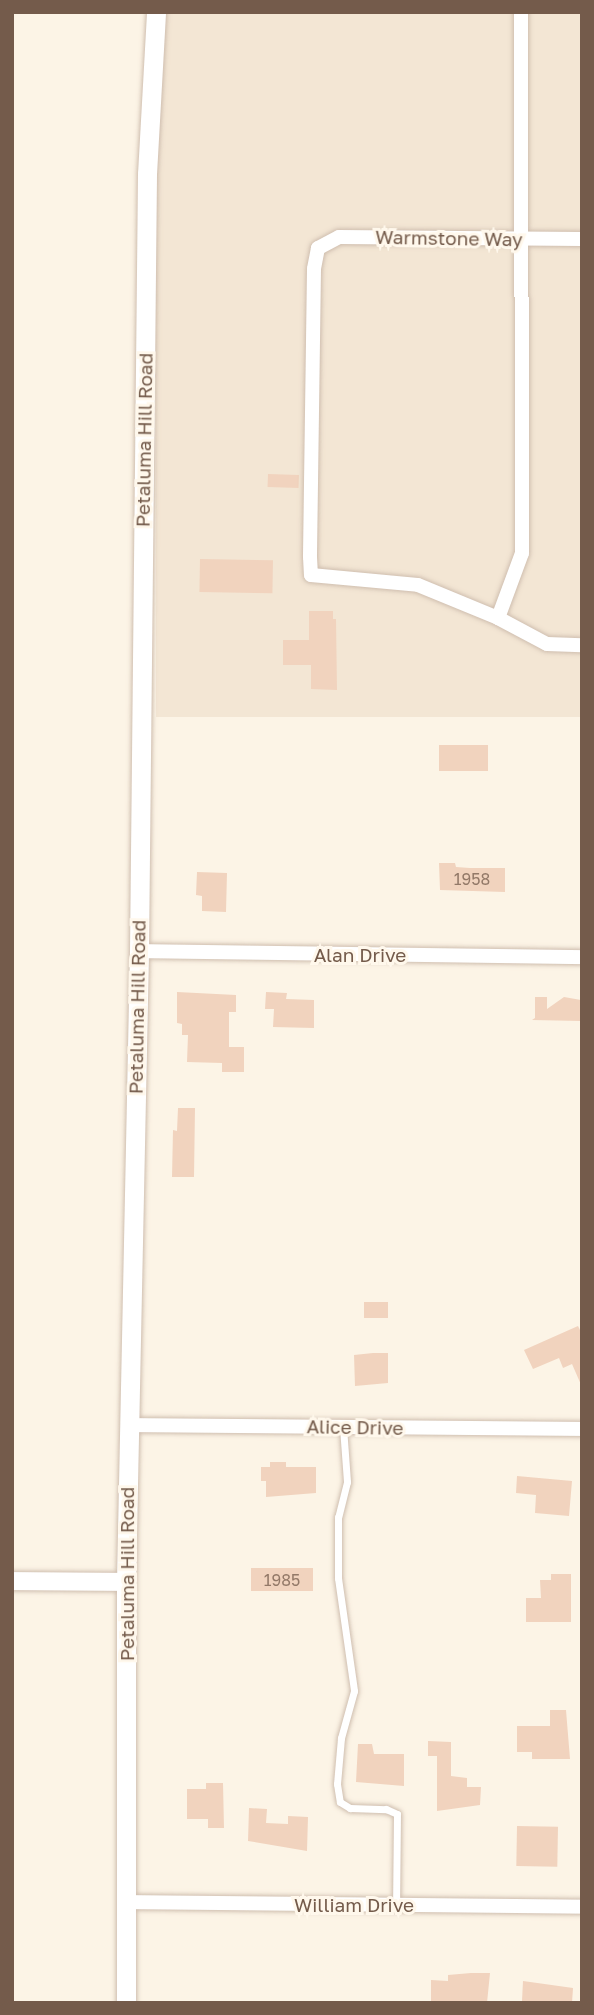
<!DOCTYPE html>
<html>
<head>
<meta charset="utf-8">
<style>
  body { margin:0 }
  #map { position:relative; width:594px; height:2015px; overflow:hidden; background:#fcf4e6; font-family:"Golos Text",sans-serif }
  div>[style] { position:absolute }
  .residential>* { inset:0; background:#f3e6d4; transform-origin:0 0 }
  .building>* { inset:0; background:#f1d3be; transform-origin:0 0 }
  .roads { filter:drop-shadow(0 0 2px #cfbeaf) drop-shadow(0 0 2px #cfbeaf) }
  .service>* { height:7px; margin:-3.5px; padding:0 3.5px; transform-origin:3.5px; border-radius:3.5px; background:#fff }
  .minor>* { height:14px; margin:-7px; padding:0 7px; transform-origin:7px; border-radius:7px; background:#fff }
  .tertiary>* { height:18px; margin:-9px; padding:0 9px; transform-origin:9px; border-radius:9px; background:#fff }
  .secondary>* { height:19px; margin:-9.5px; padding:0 9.5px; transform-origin:9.5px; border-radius:9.5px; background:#fff }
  span { translate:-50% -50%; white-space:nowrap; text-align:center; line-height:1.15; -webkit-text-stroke:6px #fff8ec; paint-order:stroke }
  .number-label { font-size:16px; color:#937968 }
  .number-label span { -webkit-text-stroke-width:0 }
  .street-label { font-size:19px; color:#745b4b }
  .frame { position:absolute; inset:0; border:14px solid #745b4b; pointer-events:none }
</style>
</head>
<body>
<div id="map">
  <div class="residential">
    <i style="left:156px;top:12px;width:426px;height:705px"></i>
  </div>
  <div class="building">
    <i style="left:268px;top:474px;width:31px;height:13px;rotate:2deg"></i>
    <i style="left:200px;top:559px;width:73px;height:33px;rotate:1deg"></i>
    <i style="clip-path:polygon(309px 611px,333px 611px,333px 619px,336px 619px,337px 690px,311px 689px,311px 665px,283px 665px,283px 640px,309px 640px)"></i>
    <i style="left:439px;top:745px;width:49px;height:26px"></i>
    <i style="clip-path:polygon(439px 863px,455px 863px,456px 867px,470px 868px,505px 868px,505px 892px,440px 890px)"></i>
    <i style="clip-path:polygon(197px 872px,227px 873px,226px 912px,202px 911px,202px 896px,196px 895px)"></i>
    <i style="clip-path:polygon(177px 992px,236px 995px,236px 1012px,229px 1012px,229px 1047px,244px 1047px,244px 1072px,222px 1072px,222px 1063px,187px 1062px,188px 1035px,182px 1035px,182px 1024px,177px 1023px)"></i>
    <i style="clip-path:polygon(266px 992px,287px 993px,286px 999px,314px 1000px,314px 1028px,273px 1027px,274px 1009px,265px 1009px)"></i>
    <i style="clip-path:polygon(535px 997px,547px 997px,547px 1009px,564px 997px,581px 1000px,582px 1021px,532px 1020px,535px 1018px)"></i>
    <i style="clip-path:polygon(178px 1108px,195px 1108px,194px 1177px,172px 1177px,173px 1130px,177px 1131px)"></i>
    <i style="left:364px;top:1302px;width:24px;height:16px"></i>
    <i style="clip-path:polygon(578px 1326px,582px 1334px,582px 1387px,572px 1364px,563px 1368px,559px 1358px,533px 1369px,524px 1350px)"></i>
    <i style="clip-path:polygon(373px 1353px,388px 1353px,388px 1383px,355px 1386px,354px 1355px)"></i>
    <i style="clip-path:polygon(270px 1462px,286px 1462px,286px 1467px,316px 1467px,316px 1493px,266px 1497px,266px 1481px,261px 1481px,261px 1467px,270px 1467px)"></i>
    <i style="clip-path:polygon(517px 1476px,572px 1481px,569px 1516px,535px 1513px,536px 1495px,516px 1493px)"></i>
    <i style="left:251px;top:1568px;width:62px;height:23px"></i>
    <i style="clip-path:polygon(551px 1574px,571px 1574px,571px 1622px,526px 1622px,526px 1598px,541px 1598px,540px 1580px,551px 1580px)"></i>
    <i style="clip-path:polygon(550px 1710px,566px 1710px,570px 1759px,532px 1759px,532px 1752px,517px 1752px,517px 1726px,550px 1726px)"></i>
    <i style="clip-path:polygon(428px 1741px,451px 1742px,451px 1776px,467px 1778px,467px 1787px,481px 1787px,480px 1805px,437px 1811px,437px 1756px,428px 1756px)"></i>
    <i style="clip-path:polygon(358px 1744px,372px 1744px,374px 1754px,404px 1754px,404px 1786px,356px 1782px)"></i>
    <i style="clip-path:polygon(206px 1783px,223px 1783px,224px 1828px,208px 1828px,208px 1819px,187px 1819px,187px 1789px,206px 1789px)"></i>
    <i style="clip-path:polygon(249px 1808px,267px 1809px,266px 1823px,288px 1824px,288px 1816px,308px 1817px,307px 1851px,248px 1841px)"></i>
    <i style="left:517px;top:1826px;width:41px;height:40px;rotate:1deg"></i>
    <i style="clip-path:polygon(471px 1973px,490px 1973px,487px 2003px,431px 2001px,431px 1980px,448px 1981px,448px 1975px)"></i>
    <i style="clip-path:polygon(523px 1981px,573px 1988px,572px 2003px,522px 2001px)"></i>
  </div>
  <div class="roads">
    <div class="service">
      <i style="left:343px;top:1427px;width:55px;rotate:85.8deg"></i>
      <i style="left:347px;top:1482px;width:36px;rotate:104deg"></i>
      <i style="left:338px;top:1517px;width:61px;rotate:90deg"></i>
      <i style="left:338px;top:1578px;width:114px;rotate:81.9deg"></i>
      <i style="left:354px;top:1691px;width:49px;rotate:105.5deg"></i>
      <i style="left:341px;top:1738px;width:46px;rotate:95deg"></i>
      <i style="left:337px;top:1784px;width:18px;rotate:81deg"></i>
      <i style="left:340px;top:1802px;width:12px;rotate:31deg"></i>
      <i style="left:350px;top:1808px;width:36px;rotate:2deg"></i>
      <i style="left:386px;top:1809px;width:12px;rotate:24deg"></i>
      <i style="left:397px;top:1814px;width:91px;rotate:90.6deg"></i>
    </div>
    <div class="minor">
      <i style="left:582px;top:239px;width:243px;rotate:-179.5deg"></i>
      <i style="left:339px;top:237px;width:24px;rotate:152deg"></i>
      <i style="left:318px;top:248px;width:21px;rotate:101deg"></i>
      <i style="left:314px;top:269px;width:288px;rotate:90.8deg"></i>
      <i style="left:310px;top:557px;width:18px;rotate:87deg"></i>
      <i style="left:311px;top:575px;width:107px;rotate:5.3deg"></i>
      <i style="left:418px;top:585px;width:87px;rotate:22.4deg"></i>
      <i style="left:498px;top:618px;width:55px;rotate:28deg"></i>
      <i style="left:547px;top:644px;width:35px;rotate:2deg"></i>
      <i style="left:498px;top:618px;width:69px;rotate:-69.7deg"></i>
      <i style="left:522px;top:553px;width:541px;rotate:-90.11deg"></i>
      <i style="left:139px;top:951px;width:443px;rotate:0.8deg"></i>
      <i style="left:128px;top:1425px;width:454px;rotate:0.5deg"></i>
      <i style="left:127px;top:1902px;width:455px;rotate:0.6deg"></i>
    </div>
    <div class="tertiary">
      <i style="left:12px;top:1581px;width:114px;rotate:0.5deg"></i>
    </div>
    <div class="secondary">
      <i style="left:126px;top:2003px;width:421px;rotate:-90deg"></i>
      <i style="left:126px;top:1582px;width:631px;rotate:-88.82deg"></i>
      <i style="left:139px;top:951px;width:777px;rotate:-89.41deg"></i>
      <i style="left:147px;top:174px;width:162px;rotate:-86.8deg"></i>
    </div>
  </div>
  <div class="number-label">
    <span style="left:472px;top:879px">1958</span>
    <span style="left:282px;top:1580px">1985</span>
  </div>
  <div class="street-label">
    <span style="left:449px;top:238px;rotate:1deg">Warmstone Way</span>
    <span style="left:144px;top:440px;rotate:-89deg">Petaluma Hill Road</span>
    <span style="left:360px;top:955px">Alan Drive</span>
    <span style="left:137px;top:1007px;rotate:-89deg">Petaluma Hill Road</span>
    <span style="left:355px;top:1427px;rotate:1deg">Alice Drive</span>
    <span style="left:127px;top:1574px;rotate:-90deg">Petaluma Hill Road</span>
    <span style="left:354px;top:1905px">William Drive</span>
  </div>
  <div class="frame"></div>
</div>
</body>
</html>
